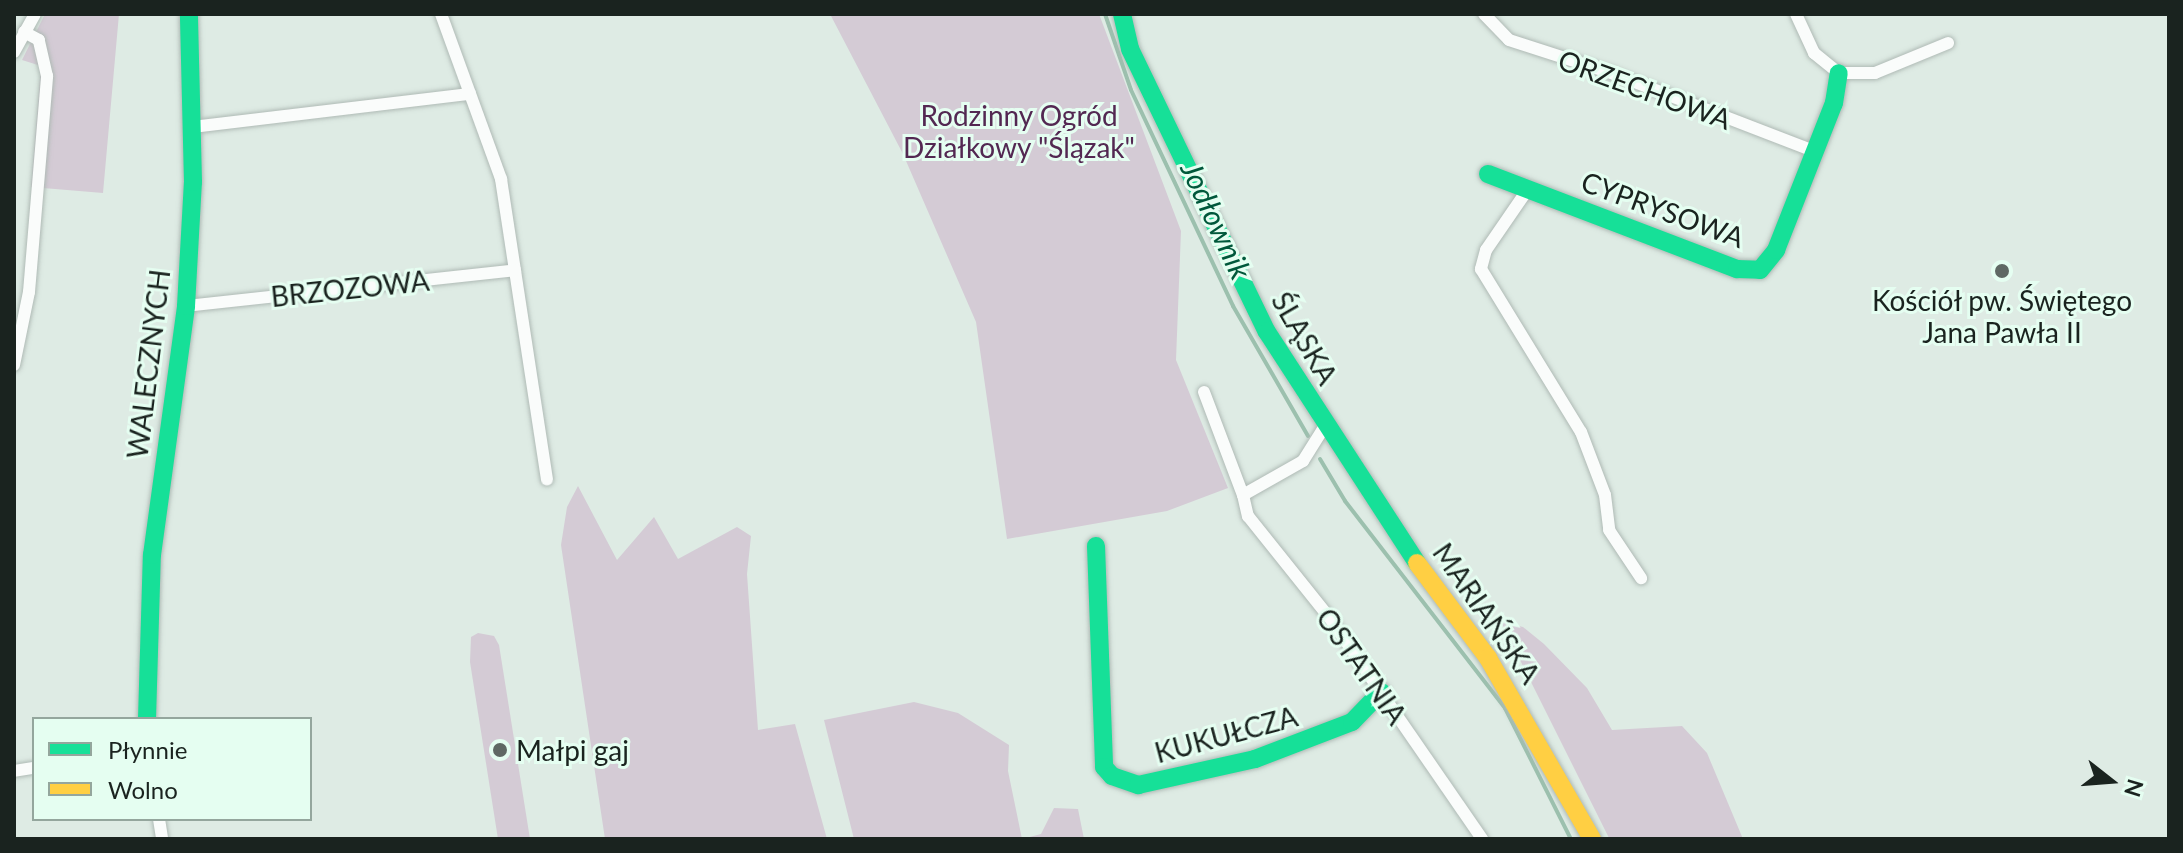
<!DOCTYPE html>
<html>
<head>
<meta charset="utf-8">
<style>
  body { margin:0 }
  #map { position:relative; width:2183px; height:853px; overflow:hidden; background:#deebe4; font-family:Lato,sans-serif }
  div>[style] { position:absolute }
  .green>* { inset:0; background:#d4cbd5 }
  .stream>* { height:4px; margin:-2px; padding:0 2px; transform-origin:2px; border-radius:2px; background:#9cc0ae }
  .roads { filter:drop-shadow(0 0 2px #afbab5) drop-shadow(0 0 2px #afbab5) }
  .street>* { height:12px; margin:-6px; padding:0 6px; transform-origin:6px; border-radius:6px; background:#fafcfb }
  .fast>* { height:18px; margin:-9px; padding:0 9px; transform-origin:9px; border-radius:9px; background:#16e098 }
  .slow>* { height:18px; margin:-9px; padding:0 9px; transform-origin:9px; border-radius:9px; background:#ffcf43 }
  .dots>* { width:22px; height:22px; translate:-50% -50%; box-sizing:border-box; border:4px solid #e5fef1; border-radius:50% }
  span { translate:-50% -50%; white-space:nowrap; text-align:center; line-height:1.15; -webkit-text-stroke:6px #e5fef1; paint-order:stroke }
  .street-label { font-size:28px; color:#1a231f }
  .park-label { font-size:28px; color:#532852 }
  .poi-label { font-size:28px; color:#1a231f }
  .left { translate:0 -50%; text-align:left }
  .water-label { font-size:30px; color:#00583b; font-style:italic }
  .frame { position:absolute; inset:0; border:16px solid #1a231f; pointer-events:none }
  .legend { position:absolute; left:32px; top:717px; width:280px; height:104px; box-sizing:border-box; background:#e5fef1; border:2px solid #94a69d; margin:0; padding:10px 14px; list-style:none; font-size:24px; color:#1a231f }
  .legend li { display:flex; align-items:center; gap:16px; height:40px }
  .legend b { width:40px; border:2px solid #94a69d }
  .north { position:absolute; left:2071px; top:741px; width:80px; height:80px; -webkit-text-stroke:6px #e5fef1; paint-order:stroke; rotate:107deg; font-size:22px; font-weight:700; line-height:32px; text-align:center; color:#1a231f }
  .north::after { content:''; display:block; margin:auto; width:28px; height:36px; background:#1a231f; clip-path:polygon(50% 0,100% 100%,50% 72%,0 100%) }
</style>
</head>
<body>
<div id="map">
  <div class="green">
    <i style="clip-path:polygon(45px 14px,119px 14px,103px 193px,31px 187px,41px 66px,22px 60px)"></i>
    <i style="clip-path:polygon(830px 14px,1099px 14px,1181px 231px,1176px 360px,1228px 488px,1167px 511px,1007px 539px,976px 322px,903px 154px)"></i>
    <i style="clip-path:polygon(578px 486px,617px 560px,654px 517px,678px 559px,737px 527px,751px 536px,747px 574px,758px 730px,795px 724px,827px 839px,605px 839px,561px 545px,567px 507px)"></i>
    <i style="clip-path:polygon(1501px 622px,1523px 627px,1544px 644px,1587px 688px,1612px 730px,1682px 726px,1707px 753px,1743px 839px,1609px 838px)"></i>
    <i style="clip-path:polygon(478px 633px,494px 636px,499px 645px,530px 839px,498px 839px,470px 662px,471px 637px)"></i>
    <i style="clip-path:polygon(914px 702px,958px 713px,1009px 745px,1008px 771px,1022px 839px,1041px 834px,1054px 808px,1078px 809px,1084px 839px,854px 839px,824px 720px)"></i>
  </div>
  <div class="stream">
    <i style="left:1105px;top:14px;width:80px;rotate:71.1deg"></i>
    <i style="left:1131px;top:90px;width:239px;rotate:64.7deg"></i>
    <i style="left:1233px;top:306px;width:150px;rotate:60deg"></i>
    <i style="left:1320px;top:459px;width:49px;rotate:59.2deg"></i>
    <i style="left:1345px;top:501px;width:262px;rotate:52.3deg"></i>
    <i style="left:1505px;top:708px;width:147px;rotate:63.3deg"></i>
  </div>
  <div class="roads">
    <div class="street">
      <i style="left:441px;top:14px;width:176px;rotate:70deg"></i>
      <i style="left:501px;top:179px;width:304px;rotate:81.3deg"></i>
      <i style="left:1484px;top:14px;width:36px;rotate:46deg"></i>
      <i style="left:1509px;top:40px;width:110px;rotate:17.9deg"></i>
      <i style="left:1614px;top:74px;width:214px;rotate:21.1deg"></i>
      <i style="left:1796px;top:14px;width:43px;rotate:65.2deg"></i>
      <i style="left:1814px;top:53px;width:32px;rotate:39deg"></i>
      <i style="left:1839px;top:73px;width:36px"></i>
      <i style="left:1875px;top:73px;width:79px;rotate:-22.3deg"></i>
      <i style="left:14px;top:52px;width:43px;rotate:-61.1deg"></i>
      <i style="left:192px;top:127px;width:280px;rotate:-6.8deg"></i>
      <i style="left:1528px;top:189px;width:74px;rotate:124.5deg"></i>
      <i style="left:1486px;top:250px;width:20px;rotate:105deg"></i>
      <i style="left:1481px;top:269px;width:191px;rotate:58.5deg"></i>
      <i style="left:1581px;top:432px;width:67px;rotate:69.1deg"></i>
      <i style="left:1605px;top:495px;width:35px;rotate:83deg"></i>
      <i style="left:1609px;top:530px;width:58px;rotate:56.3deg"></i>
      <i style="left:186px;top:306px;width:331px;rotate:-6.2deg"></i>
      <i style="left:14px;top:365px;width:75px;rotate:-78.4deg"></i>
      <i style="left:29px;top:292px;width:217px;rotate:-85.2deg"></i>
      <i style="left:47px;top:76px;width:37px;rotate:-103deg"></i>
      <i style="left:39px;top:40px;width:17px;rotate:-152deg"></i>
      <i style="left:1204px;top:392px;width:110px;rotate:69.3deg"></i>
      <i style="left:1243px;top:495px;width:69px;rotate:-29.5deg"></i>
      <i style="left:1303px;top:461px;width:40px;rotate:-58deg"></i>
      <i style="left:1243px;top:495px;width:22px;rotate:77deg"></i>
      <i style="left:1248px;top:516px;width:129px;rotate:51.3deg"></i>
      <i style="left:1329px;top:617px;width:270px;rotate:55.4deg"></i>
      <i style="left:14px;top:771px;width:20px;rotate:-9deg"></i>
      <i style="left:159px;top:819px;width:20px;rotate:81deg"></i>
    </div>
    <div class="fast">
      <i style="left:1122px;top:14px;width:36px;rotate:77deg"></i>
      <i style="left:1130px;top:49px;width:314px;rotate:64.2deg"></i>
      <i style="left:1267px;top:332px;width:275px;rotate:57deg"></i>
      <i style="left:1488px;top:174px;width:267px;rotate:20.9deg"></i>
      <i style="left:1737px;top:269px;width:23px;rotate:2deg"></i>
      <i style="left:1760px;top:270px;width:26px;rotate:-51deg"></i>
      <i style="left:1776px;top:250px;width:158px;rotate:-68.5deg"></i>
      <i style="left:1834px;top:103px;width:30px;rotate:-81deg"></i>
      <i style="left:1096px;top:546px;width:221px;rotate:87.9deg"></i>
      <i style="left:1104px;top:767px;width:12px;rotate:48deg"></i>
      <i style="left:1112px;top:776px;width:28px;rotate:19deg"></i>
      <i style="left:1138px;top:785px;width:120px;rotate:-12.5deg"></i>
      <i style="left:1255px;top:759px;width:104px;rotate:-20.9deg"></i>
      <i style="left:1352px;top:722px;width:42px;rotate:-46deg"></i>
      <i style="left:147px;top:719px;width:164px;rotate:-88.3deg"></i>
      <i style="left:152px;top:555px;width:251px;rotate:-82.2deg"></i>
      <i style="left:186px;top:306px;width:124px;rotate:-86.8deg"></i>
      <i style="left:193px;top:182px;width:168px;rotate:-91.4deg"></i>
    </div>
    <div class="slow">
      <i style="left:1417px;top:563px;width:119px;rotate:53.2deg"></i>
      <i style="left:1488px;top:658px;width:209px;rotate:60.1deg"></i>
    </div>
  </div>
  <div class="dots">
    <i style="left:2002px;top:271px;background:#5f6964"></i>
    <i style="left:500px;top:750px;background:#5f6964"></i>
  </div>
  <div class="street-label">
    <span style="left:1645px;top:89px;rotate:20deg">ORZECHOWA</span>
    <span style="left:1663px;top:209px;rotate:20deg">CYPRYSOWA</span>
    <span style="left:350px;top:288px;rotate:-6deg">BRZOZOWA</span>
    <span style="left:1305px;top:338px;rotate:60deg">ŚLĄSKA</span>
    <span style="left:148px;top:364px;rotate:-83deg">WALECZNYCH</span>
    <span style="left:1487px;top:613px;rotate:55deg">MARIAŃSKA</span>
    <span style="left:1362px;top:666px;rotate:55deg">OSTATNIA</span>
    <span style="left:1226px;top:734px;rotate:-15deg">KUKUŁCZA</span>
  </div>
  <div class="park-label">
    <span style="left:1019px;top:131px">Rodzinny Ogród<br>Działkowy "Ślązak"</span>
  </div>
  <div class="poi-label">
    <span style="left:2002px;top:316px">Kościół pw. Świętego<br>Jana Pawła II</span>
    <span class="left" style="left:516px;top:750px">Małpi gaj</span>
  </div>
  <div class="water-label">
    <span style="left:1217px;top:220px;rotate:65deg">Jodłownik</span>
  </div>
  <div class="frame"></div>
  <ul class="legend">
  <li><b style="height:10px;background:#16e098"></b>Płynnie</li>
  <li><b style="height:10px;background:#ffcf43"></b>Wolno</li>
  </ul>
  <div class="north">N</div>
</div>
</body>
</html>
